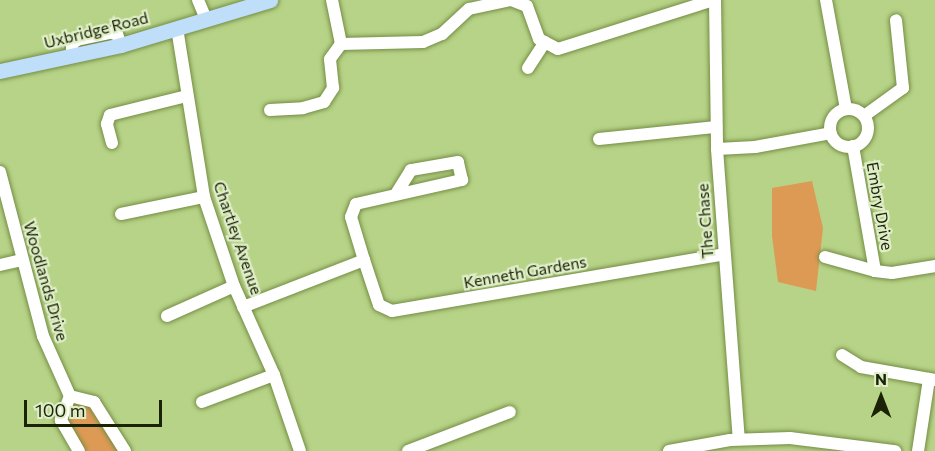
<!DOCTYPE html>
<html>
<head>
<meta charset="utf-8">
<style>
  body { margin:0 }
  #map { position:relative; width:935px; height:451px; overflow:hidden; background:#b7d387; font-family:Commissioner,sans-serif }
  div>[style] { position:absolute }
  .green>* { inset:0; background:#dd9a55 }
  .roads { filter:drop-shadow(0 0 2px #758e45) drop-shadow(0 0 2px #758e45) }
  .minor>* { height:12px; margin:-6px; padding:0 6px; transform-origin:6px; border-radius:6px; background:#fff }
  .minor>.ring { margin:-6px; padding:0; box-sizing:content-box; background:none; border:12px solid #fff; border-radius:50% }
  .major>* { height:15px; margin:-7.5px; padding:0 7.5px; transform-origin:7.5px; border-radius:7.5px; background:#bedefa }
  span { translate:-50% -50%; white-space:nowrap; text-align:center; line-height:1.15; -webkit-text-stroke:4.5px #dfeec9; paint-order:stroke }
  .street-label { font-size:16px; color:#1a2305 }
  .north { position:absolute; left:851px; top:367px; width:60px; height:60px; -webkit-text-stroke:4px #dfeec9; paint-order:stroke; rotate:0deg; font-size:16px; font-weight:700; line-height:24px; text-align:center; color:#1a2305 }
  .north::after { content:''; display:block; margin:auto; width:21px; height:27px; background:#1a2305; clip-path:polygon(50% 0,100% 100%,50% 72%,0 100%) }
  .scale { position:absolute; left:24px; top:400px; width:138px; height:27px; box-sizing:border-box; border:3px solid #1a2305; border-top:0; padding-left:8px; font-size:18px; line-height:21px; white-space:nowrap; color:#1a2305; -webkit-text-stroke:4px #dfeec9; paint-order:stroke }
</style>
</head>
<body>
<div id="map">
  <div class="green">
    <i style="clip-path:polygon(812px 181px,823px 228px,816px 291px,778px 282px,772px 236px,772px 188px)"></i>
    <i style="clip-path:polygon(73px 402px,97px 410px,120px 451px,83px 451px,66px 420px)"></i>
  </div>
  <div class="roads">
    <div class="minor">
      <i style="left:198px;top:0;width:21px;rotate:67deg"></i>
      <i style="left:332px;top:0;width:45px;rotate:78.4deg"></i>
      <i style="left:341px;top:44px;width:82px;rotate:-1.4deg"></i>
      <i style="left:423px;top:42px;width:21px;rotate:-23deg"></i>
      <i style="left:442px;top:34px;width:37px;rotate:-43deg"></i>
      <i style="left:469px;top:9px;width:43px;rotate:-12.1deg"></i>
      <i style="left:511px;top:0;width:17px;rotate:21deg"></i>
      <i style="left:527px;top:6px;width:35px;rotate:70deg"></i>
      <i style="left:539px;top:39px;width:21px;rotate:28deg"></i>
      <i style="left:558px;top:49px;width:163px;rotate:-17.5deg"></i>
      <i style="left:715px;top:0;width:149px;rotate:89.2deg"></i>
      <i style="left:717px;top:149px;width:291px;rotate:85.7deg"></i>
      <i style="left:826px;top:0;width:111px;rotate:79.6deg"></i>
      <i style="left:177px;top:28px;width:171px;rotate:80.9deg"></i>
      <i style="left:204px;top:197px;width:94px;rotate:71.4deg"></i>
      <i style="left:234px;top:286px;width:98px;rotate:65.8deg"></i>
      <i style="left:274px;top:375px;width:80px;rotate:71.1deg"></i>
      <i style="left:72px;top:57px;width:13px;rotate:-90deg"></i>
      <i style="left:72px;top:44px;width:6px;rotate:-39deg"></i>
      <i style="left:77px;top:40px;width:35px;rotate:-12deg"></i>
      <i style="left:111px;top:33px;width:6px;rotate:9deg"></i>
      <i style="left:117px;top:34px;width:12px;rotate:70deg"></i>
      <i style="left:528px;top:68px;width:31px;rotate:-57deg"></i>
      <i class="ring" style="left:830px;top:109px;width:26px;height:26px"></i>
      <i style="left:270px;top:110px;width:33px;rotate:-3deg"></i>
      <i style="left:303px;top:108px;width:22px;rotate:-16deg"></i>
      <i style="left:324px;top:102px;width:17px;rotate:-57deg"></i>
      <i style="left:333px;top:88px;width:29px;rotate:-96deg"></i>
      <i style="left:330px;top:59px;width:19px;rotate:-54deg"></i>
      <i style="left:864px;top:116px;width:48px;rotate:-35.7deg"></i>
      <i style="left:903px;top:88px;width:68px;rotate:-95.9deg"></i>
      <i style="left:599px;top:139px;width:118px;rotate:-5.9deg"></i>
      <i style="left:112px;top:143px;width:20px;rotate:-105deg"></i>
      <i style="left:107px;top:124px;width:9px;rotate:-72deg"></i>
      <i style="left:110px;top:115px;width:79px;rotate:-13.9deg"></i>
      <i style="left:853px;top:146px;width:127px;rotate:80deg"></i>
      <i style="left:717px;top:149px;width:38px;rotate:-3deg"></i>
      <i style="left:755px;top:147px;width:77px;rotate:-10.4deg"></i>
      <i style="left:0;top:172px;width:170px;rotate:75.3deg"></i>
      <i style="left:43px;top:336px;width:66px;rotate:65.8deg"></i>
      <i style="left:70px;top:396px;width:26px;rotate:111deg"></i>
      <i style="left:61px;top:420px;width:36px;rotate:60deg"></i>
      <i style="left:121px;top:214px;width:85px;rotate:-11.6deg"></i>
      <i style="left:825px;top:257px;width:52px;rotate:15.6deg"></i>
      <i style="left:875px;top:271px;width:17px;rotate:7deg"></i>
      <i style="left:892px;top:273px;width:44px;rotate:-9.2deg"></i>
      <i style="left:364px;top:260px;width:47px;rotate:71.6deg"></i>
      <i style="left:379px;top:305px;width:14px;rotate:25deg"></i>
      <i style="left:392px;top:311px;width:337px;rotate:-9.7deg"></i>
      <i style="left:0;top:265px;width:23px;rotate:-13deg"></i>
      <i style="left:243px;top:307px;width:130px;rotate:-21.2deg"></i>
      <i style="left:364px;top:260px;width:45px;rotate:-106.8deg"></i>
      <i style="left:351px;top:217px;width:14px;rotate:-69deg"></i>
      <i style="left:356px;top:204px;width:109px;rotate:-12.8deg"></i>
      <i style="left:462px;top:180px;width:18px;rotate:-103deg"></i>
      <i style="left:458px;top:162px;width:48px;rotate:170.3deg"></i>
      <i style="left:411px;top:170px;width:26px;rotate:122deg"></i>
      <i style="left:167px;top:316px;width:73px;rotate:-24.1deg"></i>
      <i style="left:842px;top:355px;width:22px;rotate:32deg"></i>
      <i style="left:861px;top:367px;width:75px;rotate:10deg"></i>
      <i style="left:70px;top:396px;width:25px;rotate:14deg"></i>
      <i style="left:94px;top:402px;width:58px;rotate:57.7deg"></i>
      <i style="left:202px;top:402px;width:77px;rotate:-20.6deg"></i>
      <i style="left:408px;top:451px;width:109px;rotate:-20.9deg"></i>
      <i style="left:669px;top:451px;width:62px;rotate:-10.2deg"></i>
      <i style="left:730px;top:440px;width:60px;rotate:-1.9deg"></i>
      <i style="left:790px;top:438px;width:106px;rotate:7.1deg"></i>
      <i style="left:918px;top:451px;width:73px;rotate:-81.3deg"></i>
    </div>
    <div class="major">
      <i style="left:0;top:71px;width:124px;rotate:-12.1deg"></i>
      <i style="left:121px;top:45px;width:156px;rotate:-16.8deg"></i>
    </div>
  </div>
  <div class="street-label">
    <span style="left:96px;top:30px;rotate:-14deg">Uxbridge Road</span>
    <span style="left:880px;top:206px;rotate:80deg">Embry Drive</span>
    <span style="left:705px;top:221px;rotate:-94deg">The Chase</span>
    <span style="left:238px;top:238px;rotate:71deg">Chartley Avenue</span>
    <span style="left:525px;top:272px;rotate:-10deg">Kenneth Gardens</span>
    <span style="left:46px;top:281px;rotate:74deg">Woodlands Drive</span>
  </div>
  <div class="north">N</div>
  <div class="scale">100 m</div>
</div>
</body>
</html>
